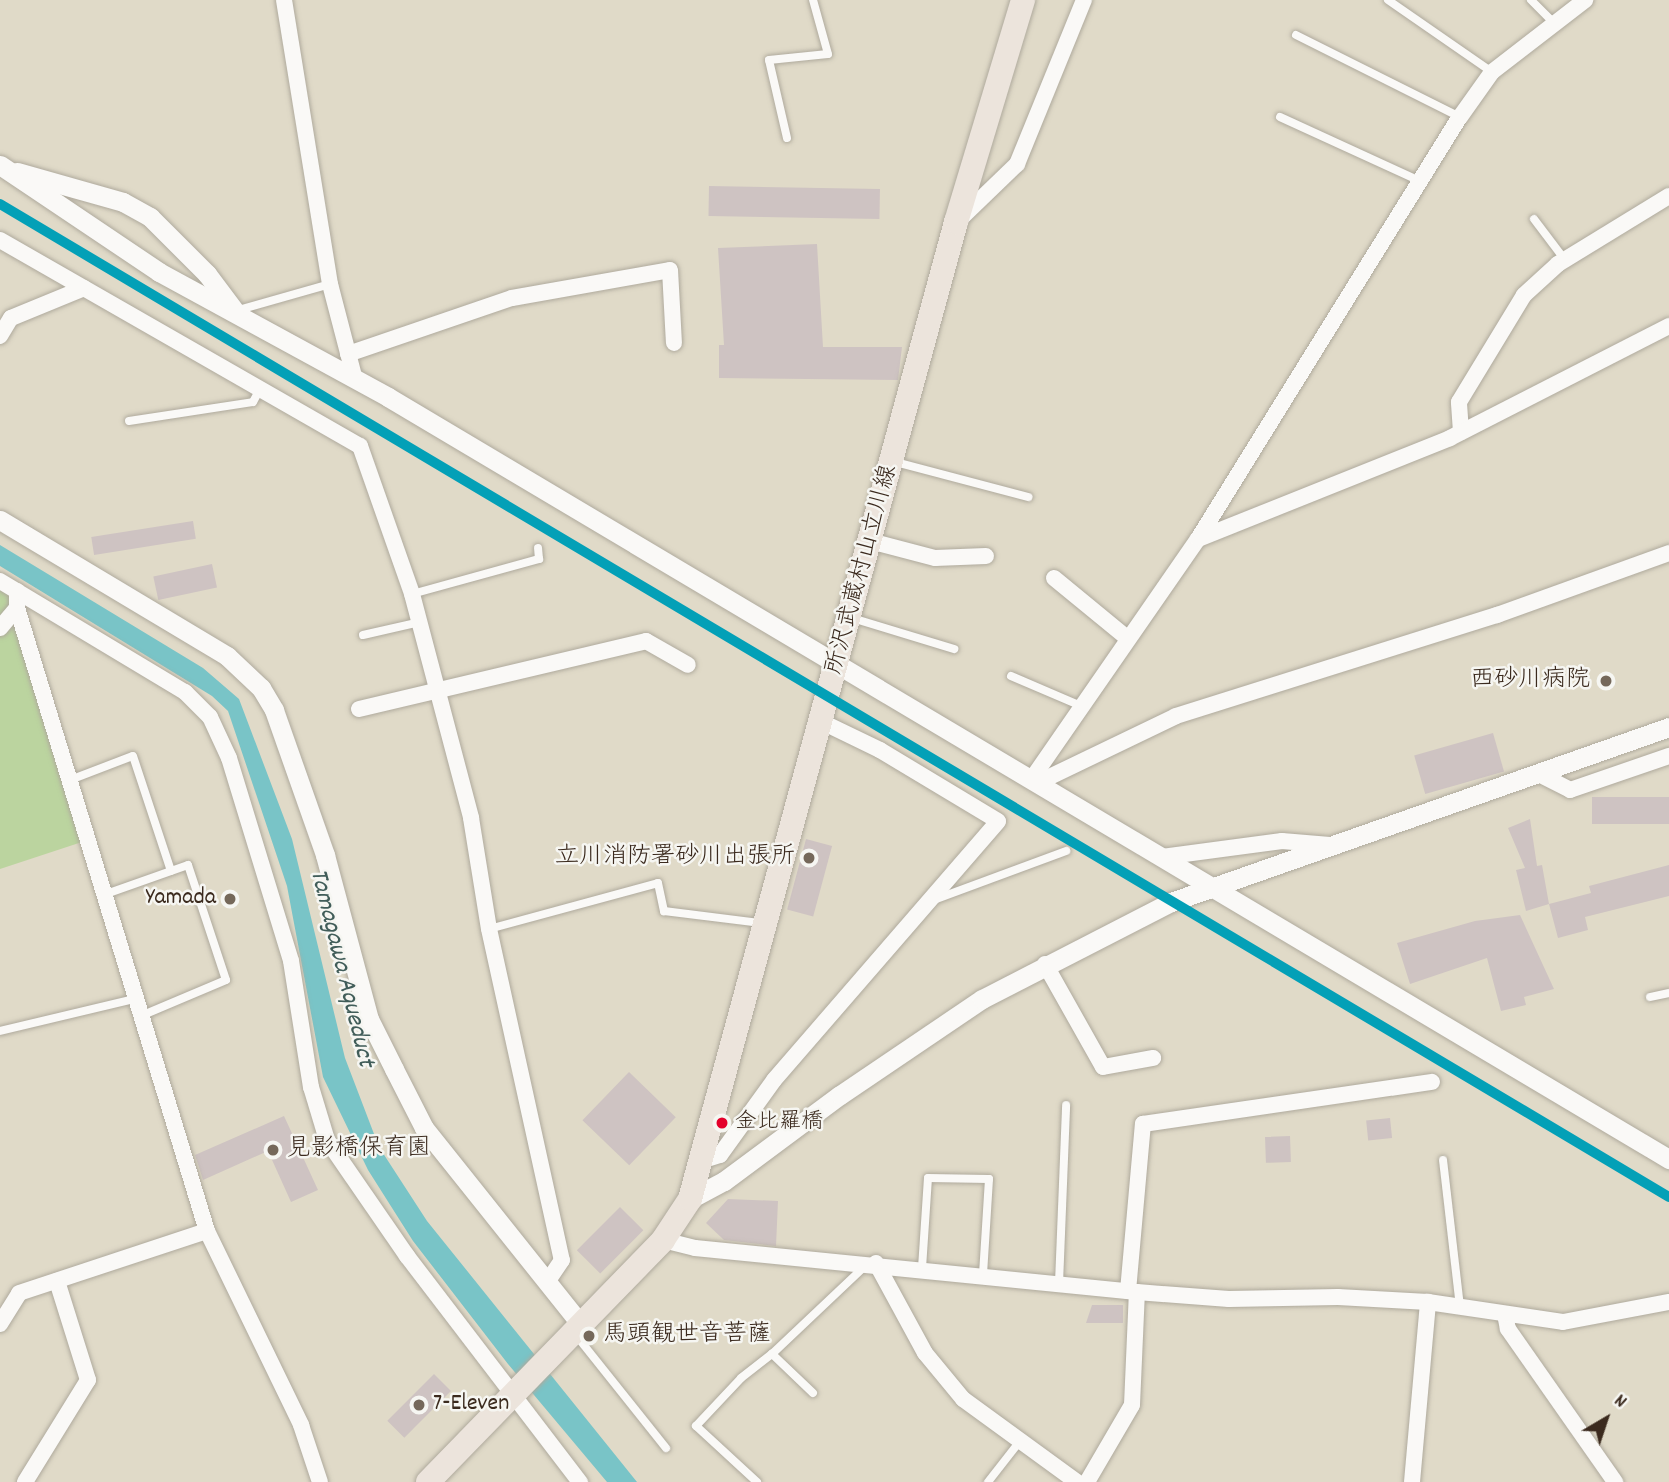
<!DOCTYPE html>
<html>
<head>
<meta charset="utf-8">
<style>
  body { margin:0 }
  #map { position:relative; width:1669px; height:1482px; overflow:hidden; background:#e0dac8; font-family:Dekko,"Klee One",sans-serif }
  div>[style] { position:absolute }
  .green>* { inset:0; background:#bbd49f }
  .water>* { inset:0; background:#79c4c7 }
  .building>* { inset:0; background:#cec3c2; transform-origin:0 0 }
  .roads { filter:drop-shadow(0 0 2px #afaa9d) drop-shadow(0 0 2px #afaa9d) }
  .service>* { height:8px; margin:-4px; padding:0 4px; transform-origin:4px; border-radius:4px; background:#faf9f7 }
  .minor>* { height:16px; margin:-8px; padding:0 8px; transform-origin:8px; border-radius:8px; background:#faf9f7 }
  .tertiary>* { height:19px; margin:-9.5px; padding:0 9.5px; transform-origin:9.5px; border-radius:9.5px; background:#faf9f7 }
  .primary>* { height:24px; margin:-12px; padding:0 12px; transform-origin:12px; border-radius:12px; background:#ece4dc }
  .rail-1>* { height:10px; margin:-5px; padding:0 5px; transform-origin:5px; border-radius:5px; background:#03a0b7 }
  .dots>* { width:19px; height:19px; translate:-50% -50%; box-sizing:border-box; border:4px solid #f6f6f2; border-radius:50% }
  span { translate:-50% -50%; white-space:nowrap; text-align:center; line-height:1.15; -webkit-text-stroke:5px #f6f6f2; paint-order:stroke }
  .bus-label { font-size:22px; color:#3b2a1e }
  .left { translate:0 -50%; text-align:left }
  .street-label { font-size:24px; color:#3b2a1e }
  .poi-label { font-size:24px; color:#3b2a1e }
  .right { translate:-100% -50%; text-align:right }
  .water-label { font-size:26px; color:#415d59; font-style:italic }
  .north { position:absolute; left:1571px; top:1384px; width:70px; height:70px; -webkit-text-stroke:5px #f6f6f2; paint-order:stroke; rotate:39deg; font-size:19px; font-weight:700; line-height:28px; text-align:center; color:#3b2a1e }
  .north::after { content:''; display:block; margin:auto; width:24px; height:32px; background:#3b2a1e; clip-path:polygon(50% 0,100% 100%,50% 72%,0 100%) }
</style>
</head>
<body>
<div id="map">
  <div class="green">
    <i style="clip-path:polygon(0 588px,11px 595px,85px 841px,0 869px)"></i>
  </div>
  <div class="water">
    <i style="clip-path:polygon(0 545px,203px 668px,239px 699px,292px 839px,345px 1058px,379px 1147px,427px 1221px,637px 1482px,607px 1482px,508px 1364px,413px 1241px,368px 1170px,323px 1077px,287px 886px,228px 711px,212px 696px,0 566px)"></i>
  </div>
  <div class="building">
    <i style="left:709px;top:186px;width:171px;height:30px;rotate:1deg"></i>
    <i style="clip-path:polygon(817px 244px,823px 347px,902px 347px,898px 380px,719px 378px,719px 345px,724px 345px,718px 248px)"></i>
    <i style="left:193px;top:521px;width:18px;height:103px;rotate:81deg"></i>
    <i style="left:212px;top:564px;width:24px;height:60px;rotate:78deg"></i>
    <i style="left:1493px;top:733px;width:40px;height:82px;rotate:74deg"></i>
    <i style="left:1669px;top:797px;width:27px;height:77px;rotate:90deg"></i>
    <i style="clip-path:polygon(1530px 819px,1537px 866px,1542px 865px,1549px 904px,1526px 911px,1516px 870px,1525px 868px,1508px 828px)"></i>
    <i style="left:806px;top:839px;width:27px;height:73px;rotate:15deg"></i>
    <i style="clip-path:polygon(1669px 865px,1669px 896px,1585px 917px,1588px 930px,1558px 938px,1549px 904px,1591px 893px,1589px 886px)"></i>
    <i style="clip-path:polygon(1520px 915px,1554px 989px,1524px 997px,1526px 1005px,1501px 1011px,1487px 958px,1410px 984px,1397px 943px,1475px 921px)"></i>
    <i style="left:629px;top:1072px;width:65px;height:67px;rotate:44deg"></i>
    <i style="clip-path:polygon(284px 1116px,318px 1190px,291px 1202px,268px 1151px,203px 1180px,195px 1155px)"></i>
    <i style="left:1390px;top:1118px;width:20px;height:24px;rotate:84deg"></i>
    <i style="left:1290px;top:1136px;width:26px;height:25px;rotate:88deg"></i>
    <i style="clip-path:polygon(728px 1199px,778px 1201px,776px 1246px,724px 1240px,706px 1223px)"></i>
    <i style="left:620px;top:1207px;width:33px;height:61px;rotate:45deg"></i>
    <i style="clip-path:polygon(1092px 1305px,1123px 1305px,1123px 1323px,1086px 1323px)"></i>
    <i style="left:434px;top:1374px;width:24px;height:66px;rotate:45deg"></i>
  </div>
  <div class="roads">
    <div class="service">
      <i style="left:1388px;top:0;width:126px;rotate:34.7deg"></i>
      <i style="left:1531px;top:0;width:33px;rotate:45deg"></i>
      <i style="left:1296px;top:35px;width:183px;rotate:26.6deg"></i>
      <i style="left:1280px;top:117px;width:154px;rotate:24.6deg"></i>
      <i style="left:787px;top:138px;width:80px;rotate:-103deg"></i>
      <i style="left:769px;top:60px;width:59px;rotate:-5.8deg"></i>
      <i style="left:828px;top:54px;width:56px;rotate:-105.5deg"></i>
      <i style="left:1534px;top:219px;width:51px;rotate:52.9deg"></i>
      <i style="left:235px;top:311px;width:99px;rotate:-15.9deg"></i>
      <i style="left:129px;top:421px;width:125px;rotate:-8.7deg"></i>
      <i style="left:253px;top:402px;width:15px;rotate:-62deg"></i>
      <i style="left:895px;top:462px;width:138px;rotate:14.7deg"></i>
      <i style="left:412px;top:594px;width:132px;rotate:-15.4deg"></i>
      <i style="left:539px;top:559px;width:11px;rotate:-95deg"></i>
      <i style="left:852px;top:618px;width:107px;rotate:16.9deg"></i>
      <i style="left:363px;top:635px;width:58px;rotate:-12.8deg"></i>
      <i style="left:1011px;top:676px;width:76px;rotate:23.2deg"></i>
      <i style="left:70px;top:780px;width:67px;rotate:-20.9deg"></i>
      <i style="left:133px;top:756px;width:121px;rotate:71.7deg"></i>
      <i style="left:106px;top:894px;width:87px;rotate:-19.5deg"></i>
      <i style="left:188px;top:865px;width:121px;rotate:71.7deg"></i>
      <i style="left:226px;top:980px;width:90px;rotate:157.1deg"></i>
      <i style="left:936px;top:899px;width:139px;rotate:-20.3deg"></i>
      <i style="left:489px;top:929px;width:175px;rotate:-15.2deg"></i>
      <i style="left:658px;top:883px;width:29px;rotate:78deg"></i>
      <i style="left:664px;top:911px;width:98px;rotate:7.1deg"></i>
      <i style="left:1650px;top:997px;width:19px;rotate:-12deg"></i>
      <i style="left:0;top:1031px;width:142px;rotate:-13.4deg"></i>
      <i style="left:1443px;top:1160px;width:147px;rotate:83.4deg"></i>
      <i style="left:922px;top:1268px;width:90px;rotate:-86.2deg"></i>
      <i style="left:928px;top:1178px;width:61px;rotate:0.9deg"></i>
      <i style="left:989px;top:1179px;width:96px;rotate:93.6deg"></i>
      <i style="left:1059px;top:1283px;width:178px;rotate:-87.7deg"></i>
      <i style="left:575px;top:1334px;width:146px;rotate:51.4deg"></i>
      <i style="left:813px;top:1393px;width:57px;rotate:-136.4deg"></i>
      <i style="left:772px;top:1354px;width:129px;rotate:-43.4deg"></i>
      <i style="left:757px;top:1482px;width:83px;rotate:-137.4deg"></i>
      <i style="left:696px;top:1426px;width:66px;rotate:-46.8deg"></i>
      <i style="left:741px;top:1378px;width:39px;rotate:-38deg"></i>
      <i style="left:988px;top:1482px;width:52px;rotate:-52deg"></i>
    </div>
    <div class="minor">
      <i style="left:284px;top:0;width:288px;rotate:80.8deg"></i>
      <i style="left:330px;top:284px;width:99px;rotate:75.4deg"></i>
      <i style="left:958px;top:221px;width:82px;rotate:-44deg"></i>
      <i style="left:1017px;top:164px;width:177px;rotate:-67.8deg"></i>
      <i style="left:0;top:240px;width:415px;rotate:29.8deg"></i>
      <i style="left:360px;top:446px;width:157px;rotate:70.6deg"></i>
      <i style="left:412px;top:594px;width:232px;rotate:75.2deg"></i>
      <i style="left:471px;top:818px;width:112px;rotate:80.8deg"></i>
      <i style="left:489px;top:929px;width:339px;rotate:77.6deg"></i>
      <i style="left:562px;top:1260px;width:27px;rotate:124deg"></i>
      <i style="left:0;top:336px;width:21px;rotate:-59deg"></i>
      <i style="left:11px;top:318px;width:79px;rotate:-22.3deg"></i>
      <i style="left:348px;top:354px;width:173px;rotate:-18.9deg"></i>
      <i style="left:512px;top:298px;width:160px;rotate:-10deg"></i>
      <i style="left:670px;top:270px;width:73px;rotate:86.9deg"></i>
      <i style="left:1461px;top:432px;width:30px;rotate:-94deg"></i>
      <i style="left:1459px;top:402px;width:125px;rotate:-58.7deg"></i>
      <i style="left:1524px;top:295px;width:46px;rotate:-42.4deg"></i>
      <i style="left:1558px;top:264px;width:130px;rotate:-31.5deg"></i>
      <i style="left:1198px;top:539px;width:271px;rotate:-21.8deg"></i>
      <i style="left:1450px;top:438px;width:246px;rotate:-27.1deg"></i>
      <i style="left:870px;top:541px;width:67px;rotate:14.7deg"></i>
      <i style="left:935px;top:558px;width:51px;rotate:-2.2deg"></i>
      <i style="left:1054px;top:578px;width:94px;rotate:39.4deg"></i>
      <i style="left:0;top:581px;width:216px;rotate:31deg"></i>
      <i style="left:185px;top:692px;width:35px;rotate:45deg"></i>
      <i style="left:210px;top:717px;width:45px;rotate:65.1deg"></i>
      <i style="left:229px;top:758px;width:212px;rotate:73deg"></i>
      <i style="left:291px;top:961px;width:128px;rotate:81deg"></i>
      <i style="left:311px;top:1087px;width:55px;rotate:73.2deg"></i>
      <i style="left:327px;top:1140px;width:141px;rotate:55.4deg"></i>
      <i style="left:407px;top:1256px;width:285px;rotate:52.6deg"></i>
      <i style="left:17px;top:591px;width:17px;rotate:90deg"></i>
      <i style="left:17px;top:608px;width:651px;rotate:73.04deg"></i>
      <i style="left:207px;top:1231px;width:216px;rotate:64.1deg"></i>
      <i style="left:301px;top:1425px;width:60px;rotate:71.6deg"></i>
      <i style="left:0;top:628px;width:26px;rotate:-50deg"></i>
      <i style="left:359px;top:709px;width:295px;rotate:-13.3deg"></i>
      <i style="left:646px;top:641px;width:48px;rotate:29.7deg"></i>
      <i style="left:1539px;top:774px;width:35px;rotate:27deg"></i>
      <i style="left:1570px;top:790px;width:105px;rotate:-19deg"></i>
      <i style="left:1031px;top:780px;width:293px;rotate:-55.3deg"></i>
      <i style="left:1198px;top:539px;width:497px;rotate:-58.2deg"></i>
      <i style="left:1460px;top:117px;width:55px;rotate:-54.6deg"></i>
      <i style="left:1492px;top:72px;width:118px;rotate:-37.7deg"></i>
      <i style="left:1037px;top:783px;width:154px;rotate:-25.7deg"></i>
      <i style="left:1176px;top:716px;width:337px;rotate:-17.5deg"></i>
      <i style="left:1497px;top:615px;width:183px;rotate:-19.8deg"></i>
      <i style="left:1162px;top:857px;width:121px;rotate:-7.6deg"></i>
      <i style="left:1282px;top:841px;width:48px;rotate:4.8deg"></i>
      <i style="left:1045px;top:964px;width:118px;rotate:60.6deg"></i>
      <i style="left:1103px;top:1067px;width:51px;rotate:-10.2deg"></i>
      <i style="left:701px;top:1161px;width:20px;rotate:-18deg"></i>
      <i style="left:720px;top:1155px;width:92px;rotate:-54.2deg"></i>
      <i style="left:774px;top:1080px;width:342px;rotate:-49.1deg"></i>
      <i style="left:998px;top:821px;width:138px;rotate:-149deg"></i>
      <i style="left:880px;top:750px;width:64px;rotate:-154.2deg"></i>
      <i style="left:663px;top:1240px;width:33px;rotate:14deg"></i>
      <i style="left:695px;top:1248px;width:444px;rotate:5.7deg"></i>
      <i style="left:1137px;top:1292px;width:92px;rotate:4.4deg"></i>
      <i style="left:1229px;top:1299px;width:109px;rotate:-1.1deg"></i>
      <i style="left:1338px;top:1297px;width:90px;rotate:3.2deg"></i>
      <i style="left:1428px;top:1302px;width:136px;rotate:8.4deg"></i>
      <i style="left:1563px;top:1322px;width:108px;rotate:-10.7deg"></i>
      <i style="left:876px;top:1263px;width:102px;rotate:61.4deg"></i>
      <i style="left:925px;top:1353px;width:60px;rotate:50.4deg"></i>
      <i style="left:963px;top:1399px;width:141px;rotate:36.1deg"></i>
      <i style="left:1128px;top:1291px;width:168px;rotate:-84.9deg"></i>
      <i style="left:1143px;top:1124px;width:292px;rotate:-8.3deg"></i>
      <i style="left:1505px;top:1314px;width:15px;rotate:79deg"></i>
      <i style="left:1508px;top:1329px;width:187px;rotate:55deg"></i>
      <i style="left:0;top:1324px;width:36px;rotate:-58deg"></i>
      <i style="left:19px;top:1293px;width:198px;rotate:-18.3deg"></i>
      <i style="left:25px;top:1482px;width:120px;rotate:-58.3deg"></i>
      <i style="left:88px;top:1380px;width:104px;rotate:-107.4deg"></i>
      <i style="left:1087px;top:1482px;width:89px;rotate:-59.7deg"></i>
      <i style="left:1132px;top:1405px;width:113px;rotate:-87.5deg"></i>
      <i style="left:1412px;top:1482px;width:181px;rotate:-84.9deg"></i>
    </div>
    <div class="tertiary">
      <i style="left:0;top:165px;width:192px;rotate:33.9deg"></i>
      <i style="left:159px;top:272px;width:261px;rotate:28.6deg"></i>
      <i style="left:388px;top:397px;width:1491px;rotate:30.75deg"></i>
      <i style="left:17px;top:172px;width:110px;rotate:15.8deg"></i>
      <i style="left:123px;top:202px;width:31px;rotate:29deg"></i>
      <i style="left:150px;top:217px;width:81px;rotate:45deg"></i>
      <i style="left:207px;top:274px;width:45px;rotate:53.1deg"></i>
      <i style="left:0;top:520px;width:265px;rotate:30.9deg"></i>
      <i style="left:227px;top:656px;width:47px;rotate:43.3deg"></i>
      <i style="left:261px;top:688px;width:26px;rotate:59deg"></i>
      <i style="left:274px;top:710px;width:154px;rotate:70.6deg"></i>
      <i style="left:325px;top:855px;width:170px;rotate:75deg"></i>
      <i style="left:369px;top:1019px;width:56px;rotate:63.4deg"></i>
      <i style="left:394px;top:1069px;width:66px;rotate:63deg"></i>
      <i style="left:424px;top:1128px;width:252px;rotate:51.4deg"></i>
      <i style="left:690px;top:1199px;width:38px;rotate:-28deg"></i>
      <i style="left:724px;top:1181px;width:144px;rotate:-36.6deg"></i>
      <i style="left:840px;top:1095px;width:171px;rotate:-34.1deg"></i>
      <i style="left:982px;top:999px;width:212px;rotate:-27.2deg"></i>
      <i style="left:1171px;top:902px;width:528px;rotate:-19.36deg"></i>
    </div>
    <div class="primary">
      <i style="left:428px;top:1482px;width:337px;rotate:-45.8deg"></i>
      <i style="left:663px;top:1240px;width:49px;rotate:-56.6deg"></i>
      <i style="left:690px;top:1199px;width:1013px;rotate:-74.77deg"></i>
      <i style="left:956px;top:222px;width:232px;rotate:-73.2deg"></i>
    </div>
  </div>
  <div class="rail-1">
    <i style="left:0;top:204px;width:1942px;rotate:30.75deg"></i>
  </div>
  <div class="dots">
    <i style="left:1606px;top:681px;background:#75685a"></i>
    <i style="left:809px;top:858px;background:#75685a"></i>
    <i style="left:230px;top:899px;background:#75685a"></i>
    <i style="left:722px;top:1123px;background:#e4002b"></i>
    <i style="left:273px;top:1150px;background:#75685a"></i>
    <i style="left:589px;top:1336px;background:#75685a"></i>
    <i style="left:419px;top:1405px;background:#75685a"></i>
  </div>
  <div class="bus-label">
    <span class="left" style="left:735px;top:1123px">金比羅橋</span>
  </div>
  <div class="street-label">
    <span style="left:863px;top:570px;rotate:-75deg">所沢武蔵村山立川線</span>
  </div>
  <div class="poi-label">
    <span class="right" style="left:1590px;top:681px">西砂川病院</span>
    <span class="right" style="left:795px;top:858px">立川消防署砂川出張所</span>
    <span class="right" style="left:216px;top:899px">Yamada</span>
    <span class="left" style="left:287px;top:1150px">見影橋保育園</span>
    <span class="left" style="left:603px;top:1336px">馬頭観世音菩薩</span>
    <span class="left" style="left:433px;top:1405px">7-Eleven</span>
  </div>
  <div class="water-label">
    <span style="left:341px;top:968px;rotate:76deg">Tamagawa Aqueduct</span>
  </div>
  <div class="north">N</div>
</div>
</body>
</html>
